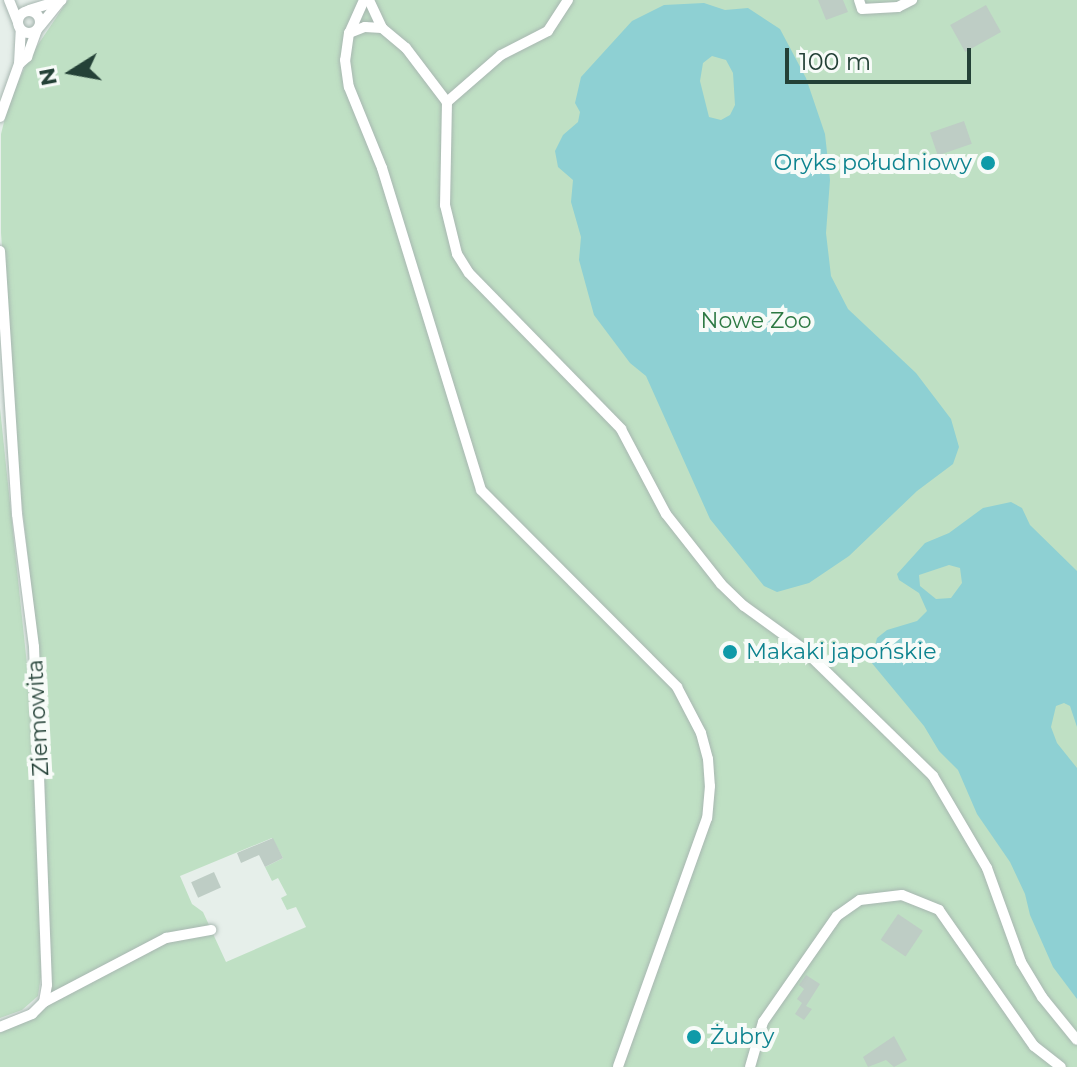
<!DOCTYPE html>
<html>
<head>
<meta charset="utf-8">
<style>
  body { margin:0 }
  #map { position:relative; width:1077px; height:1067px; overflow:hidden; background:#e6efea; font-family:Montserrat,sans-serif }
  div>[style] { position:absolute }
  .green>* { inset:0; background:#bfe0c4 }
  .water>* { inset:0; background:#8ed0d3 }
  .building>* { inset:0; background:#becdc5; transform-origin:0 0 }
  .roads { filter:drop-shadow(0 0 2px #a8b7b1) drop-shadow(0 0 2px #a8b7b1) }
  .street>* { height:10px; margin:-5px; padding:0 5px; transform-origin:5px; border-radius:5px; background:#fff }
  .street>.ring { margin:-5px; padding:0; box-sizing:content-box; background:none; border:10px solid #fff; border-radius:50% }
  .dots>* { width:22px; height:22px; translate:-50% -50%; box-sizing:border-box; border:4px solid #f7fbf8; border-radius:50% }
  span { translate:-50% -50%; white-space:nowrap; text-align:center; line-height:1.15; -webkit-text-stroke:8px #f7fbf8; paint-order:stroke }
  .culture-label { font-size:22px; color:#0d838f }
  .right { translate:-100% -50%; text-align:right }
  .left { translate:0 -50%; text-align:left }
  .park-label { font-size:22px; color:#2d7943 }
  .street-label { font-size:22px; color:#244137 }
  .north { position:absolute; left:32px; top:32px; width:80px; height:80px; -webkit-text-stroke:6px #f7fbf8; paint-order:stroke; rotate:259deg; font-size:22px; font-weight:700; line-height:32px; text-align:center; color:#244137 }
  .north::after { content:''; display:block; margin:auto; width:28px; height:36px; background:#244137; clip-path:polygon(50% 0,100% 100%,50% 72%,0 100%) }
  .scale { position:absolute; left:785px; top:48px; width:186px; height:36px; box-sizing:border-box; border:4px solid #244137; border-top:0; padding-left:10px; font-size:24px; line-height:28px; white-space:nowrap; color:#244137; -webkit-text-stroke:6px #f7fbf8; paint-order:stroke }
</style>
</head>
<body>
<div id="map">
  <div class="green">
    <i style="clip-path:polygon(evenodd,68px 0,1077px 0,1077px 1067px,0 1067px,0 1033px,40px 1013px,51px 974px,41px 671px,19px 479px,1px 233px,1px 134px,9px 102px,29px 58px,68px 0,272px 838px,283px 858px,265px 867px,272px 881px,278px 878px,287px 895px,281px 898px,287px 910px,296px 907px,306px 927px,226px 962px,203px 912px,192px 904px,180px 876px,272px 838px)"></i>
    <i style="clip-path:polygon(0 408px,35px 741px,41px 976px,38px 996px,22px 1010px,0 1018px)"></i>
  </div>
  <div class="water">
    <i style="clip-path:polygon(evenodd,704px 3px,725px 10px,748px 8px,780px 29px,806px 78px,825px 134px,830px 180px,826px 233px,831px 276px,848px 309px,916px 373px,951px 419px,959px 447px,953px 464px,917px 491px,849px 556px,809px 583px,777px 592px,764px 586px,710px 519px,646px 376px,630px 363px,594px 315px,579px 260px,581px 237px,571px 202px,573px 180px,558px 167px,555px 151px,563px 135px,578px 122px,580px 112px,575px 103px,581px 77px,632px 21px,664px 5px,704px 3px,712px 56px,726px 60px,733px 73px,735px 105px,730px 115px,721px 120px,709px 117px,700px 81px,703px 63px,712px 56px)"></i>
    <i style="clip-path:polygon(evenodd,1011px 502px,1022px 508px,1030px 525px,1077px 571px,1077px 727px,1070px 706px,1064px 703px,1056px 706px,1051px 727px,1057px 743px,1077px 768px,1077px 999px,1053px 967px,1030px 915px,1025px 894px,1010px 862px,977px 814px,958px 770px,939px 751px,924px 726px,871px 662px,877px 638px,887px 630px,917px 621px,927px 611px,919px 593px,899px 580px,897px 574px,925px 543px,949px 533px,983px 508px,1011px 502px,949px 565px,960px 568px,962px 583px,951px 598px,936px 599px,920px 586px,919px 575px,949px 565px)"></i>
  </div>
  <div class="building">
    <i style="clip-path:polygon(818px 0,843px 0,848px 12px,826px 20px)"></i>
    <i style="left:986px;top:5px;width:31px;height:41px;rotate:61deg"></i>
    <i style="left:964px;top:121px;width:24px;height:36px;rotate:71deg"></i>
    <i style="clip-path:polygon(273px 838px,283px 858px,265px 867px,259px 855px,241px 863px,237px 853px)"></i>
    <i style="left:214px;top:872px;width:17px;height:25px;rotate:66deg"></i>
    <i style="left:898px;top:914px;width:30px;height:31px;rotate:34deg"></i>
    <i style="clip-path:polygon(806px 975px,820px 984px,806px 1006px,812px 1009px,804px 1020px,795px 1014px,802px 1003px,797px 999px,804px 989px,799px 985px)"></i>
    <i style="clip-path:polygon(894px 1036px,907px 1060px,894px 1067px,886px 1060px,868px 1067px,863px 1057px)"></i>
  </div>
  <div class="roads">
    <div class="street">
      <i style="left:9px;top:0;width:24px;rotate:68deg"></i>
      <i style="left:364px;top:0;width:36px;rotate:114deg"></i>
      <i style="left:349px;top:33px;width:27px;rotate:98deg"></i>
      <i style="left:345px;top:60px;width:27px;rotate:82deg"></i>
      <i style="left:349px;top:87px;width:87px;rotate:67.8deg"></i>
      <i style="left:382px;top:168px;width:337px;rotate:72.9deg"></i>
      <i style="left:481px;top:490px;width:278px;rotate:45.1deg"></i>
      <i style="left:677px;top:687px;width:52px;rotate:62.4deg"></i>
      <i style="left:701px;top:733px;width:27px;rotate:75deg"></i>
      <i style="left:708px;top:759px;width:27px;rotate:86deg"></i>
      <i style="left:710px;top:786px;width:32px;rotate:95deg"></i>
      <i style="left:707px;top:818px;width:264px;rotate:109.7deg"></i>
      <i style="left:369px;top:0;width:31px;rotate:65deg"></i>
      <i style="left:382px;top:28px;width:31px;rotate:40deg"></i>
      <i style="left:406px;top:48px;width:68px;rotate:52.8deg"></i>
      <i style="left:568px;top:0;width:37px;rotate:123deg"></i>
      <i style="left:548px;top:31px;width:53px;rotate:152.9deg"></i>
      <i style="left:501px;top:55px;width:72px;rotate:139deg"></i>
      <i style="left:447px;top:102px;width:103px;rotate:91.1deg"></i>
      <i style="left:445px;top:205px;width:50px;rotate:76.2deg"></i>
      <i style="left:457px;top:254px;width:22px;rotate:58deg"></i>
      <i style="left:469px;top:273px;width:218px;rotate:45.7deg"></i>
      <i style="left:621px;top:429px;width:96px;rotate:62.1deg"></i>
      <i style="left:666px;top:514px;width:89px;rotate:51.8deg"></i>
      <i style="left:721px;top:584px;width:32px;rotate:44deg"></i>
      <i style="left:744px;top:606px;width:72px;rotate:35.9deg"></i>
      <i style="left:802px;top:648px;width:183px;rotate:44.3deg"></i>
      <i style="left:933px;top:776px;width:107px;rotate:59.6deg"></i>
      <i style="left:987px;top:868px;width:100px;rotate:70.1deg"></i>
      <i style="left:1021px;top:962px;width:41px;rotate:59deg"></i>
      <i style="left:1042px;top:997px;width:55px;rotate:50.9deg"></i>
      <i style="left:859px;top:0;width:9px;rotate:72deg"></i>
      <i style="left:862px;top:9px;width:36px;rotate:-3deg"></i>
      <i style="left:898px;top:7px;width:16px;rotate:-27deg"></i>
      <i style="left:29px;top:10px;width:34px;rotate:-17deg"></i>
      <i class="ring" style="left:18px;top:11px;width:12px;height:12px"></i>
      <i style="left:40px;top:26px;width:33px;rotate:-51deg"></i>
      <i style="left:349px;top:33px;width:17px;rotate:-21deg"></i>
      <i style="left:365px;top:27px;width:17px;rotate:3deg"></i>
      <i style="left:19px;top:64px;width:11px;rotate:-41deg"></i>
      <i style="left:27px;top:57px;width:29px;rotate:-70deg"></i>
      <i style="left:0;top:117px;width:56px;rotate:-70.3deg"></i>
      <i style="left:19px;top:64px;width:34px;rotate:-87deg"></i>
      <i style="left:0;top:251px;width:264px;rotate:86.3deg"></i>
      <i style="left:17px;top:514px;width:134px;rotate:82.7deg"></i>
      <i style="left:34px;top:647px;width:338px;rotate:87.8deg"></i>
      <i style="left:47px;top:985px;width:17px;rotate:100deg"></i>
      <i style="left:0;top:1027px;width:35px;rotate:-22deg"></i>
      <i style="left:32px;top:1014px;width:17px;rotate:-45deg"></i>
      <i style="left:44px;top:1002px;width:138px;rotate:-27.7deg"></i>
      <i style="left:166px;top:938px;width:46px;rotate:-10.1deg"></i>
      <i style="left:750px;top:1067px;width:47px;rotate:-73.9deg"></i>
      <i style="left:763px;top:1022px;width:129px;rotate:-55.1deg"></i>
      <i style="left:837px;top:916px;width:28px;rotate:-35deg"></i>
      <i style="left:860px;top:900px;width:42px;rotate:-6.8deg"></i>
      <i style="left:902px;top:895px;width:40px;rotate:22deg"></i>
      <i style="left:939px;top:910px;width:166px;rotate:55.1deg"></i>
      <i style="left:1034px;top:1046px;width:34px;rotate:38deg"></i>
    </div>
  </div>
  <div class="dots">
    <i style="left:988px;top:163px;background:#0f9aa8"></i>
    <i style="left:730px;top:652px;background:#0f9aa8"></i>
    <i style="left:694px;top:1037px;background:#0f9aa8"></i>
  </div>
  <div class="culture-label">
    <span class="right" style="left:972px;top:163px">Oryks południowy</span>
    <span class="left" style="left:746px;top:652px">Makaki japońskie</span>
    <span class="left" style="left:710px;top:1037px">Żubry</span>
  </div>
  <div class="park-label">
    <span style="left:756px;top:321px">Nowe Zoo</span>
  </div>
  <div class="street-label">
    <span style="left:38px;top:718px;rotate:-93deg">Ziemowita</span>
  </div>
  <div class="north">N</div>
  <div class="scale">100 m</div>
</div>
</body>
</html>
